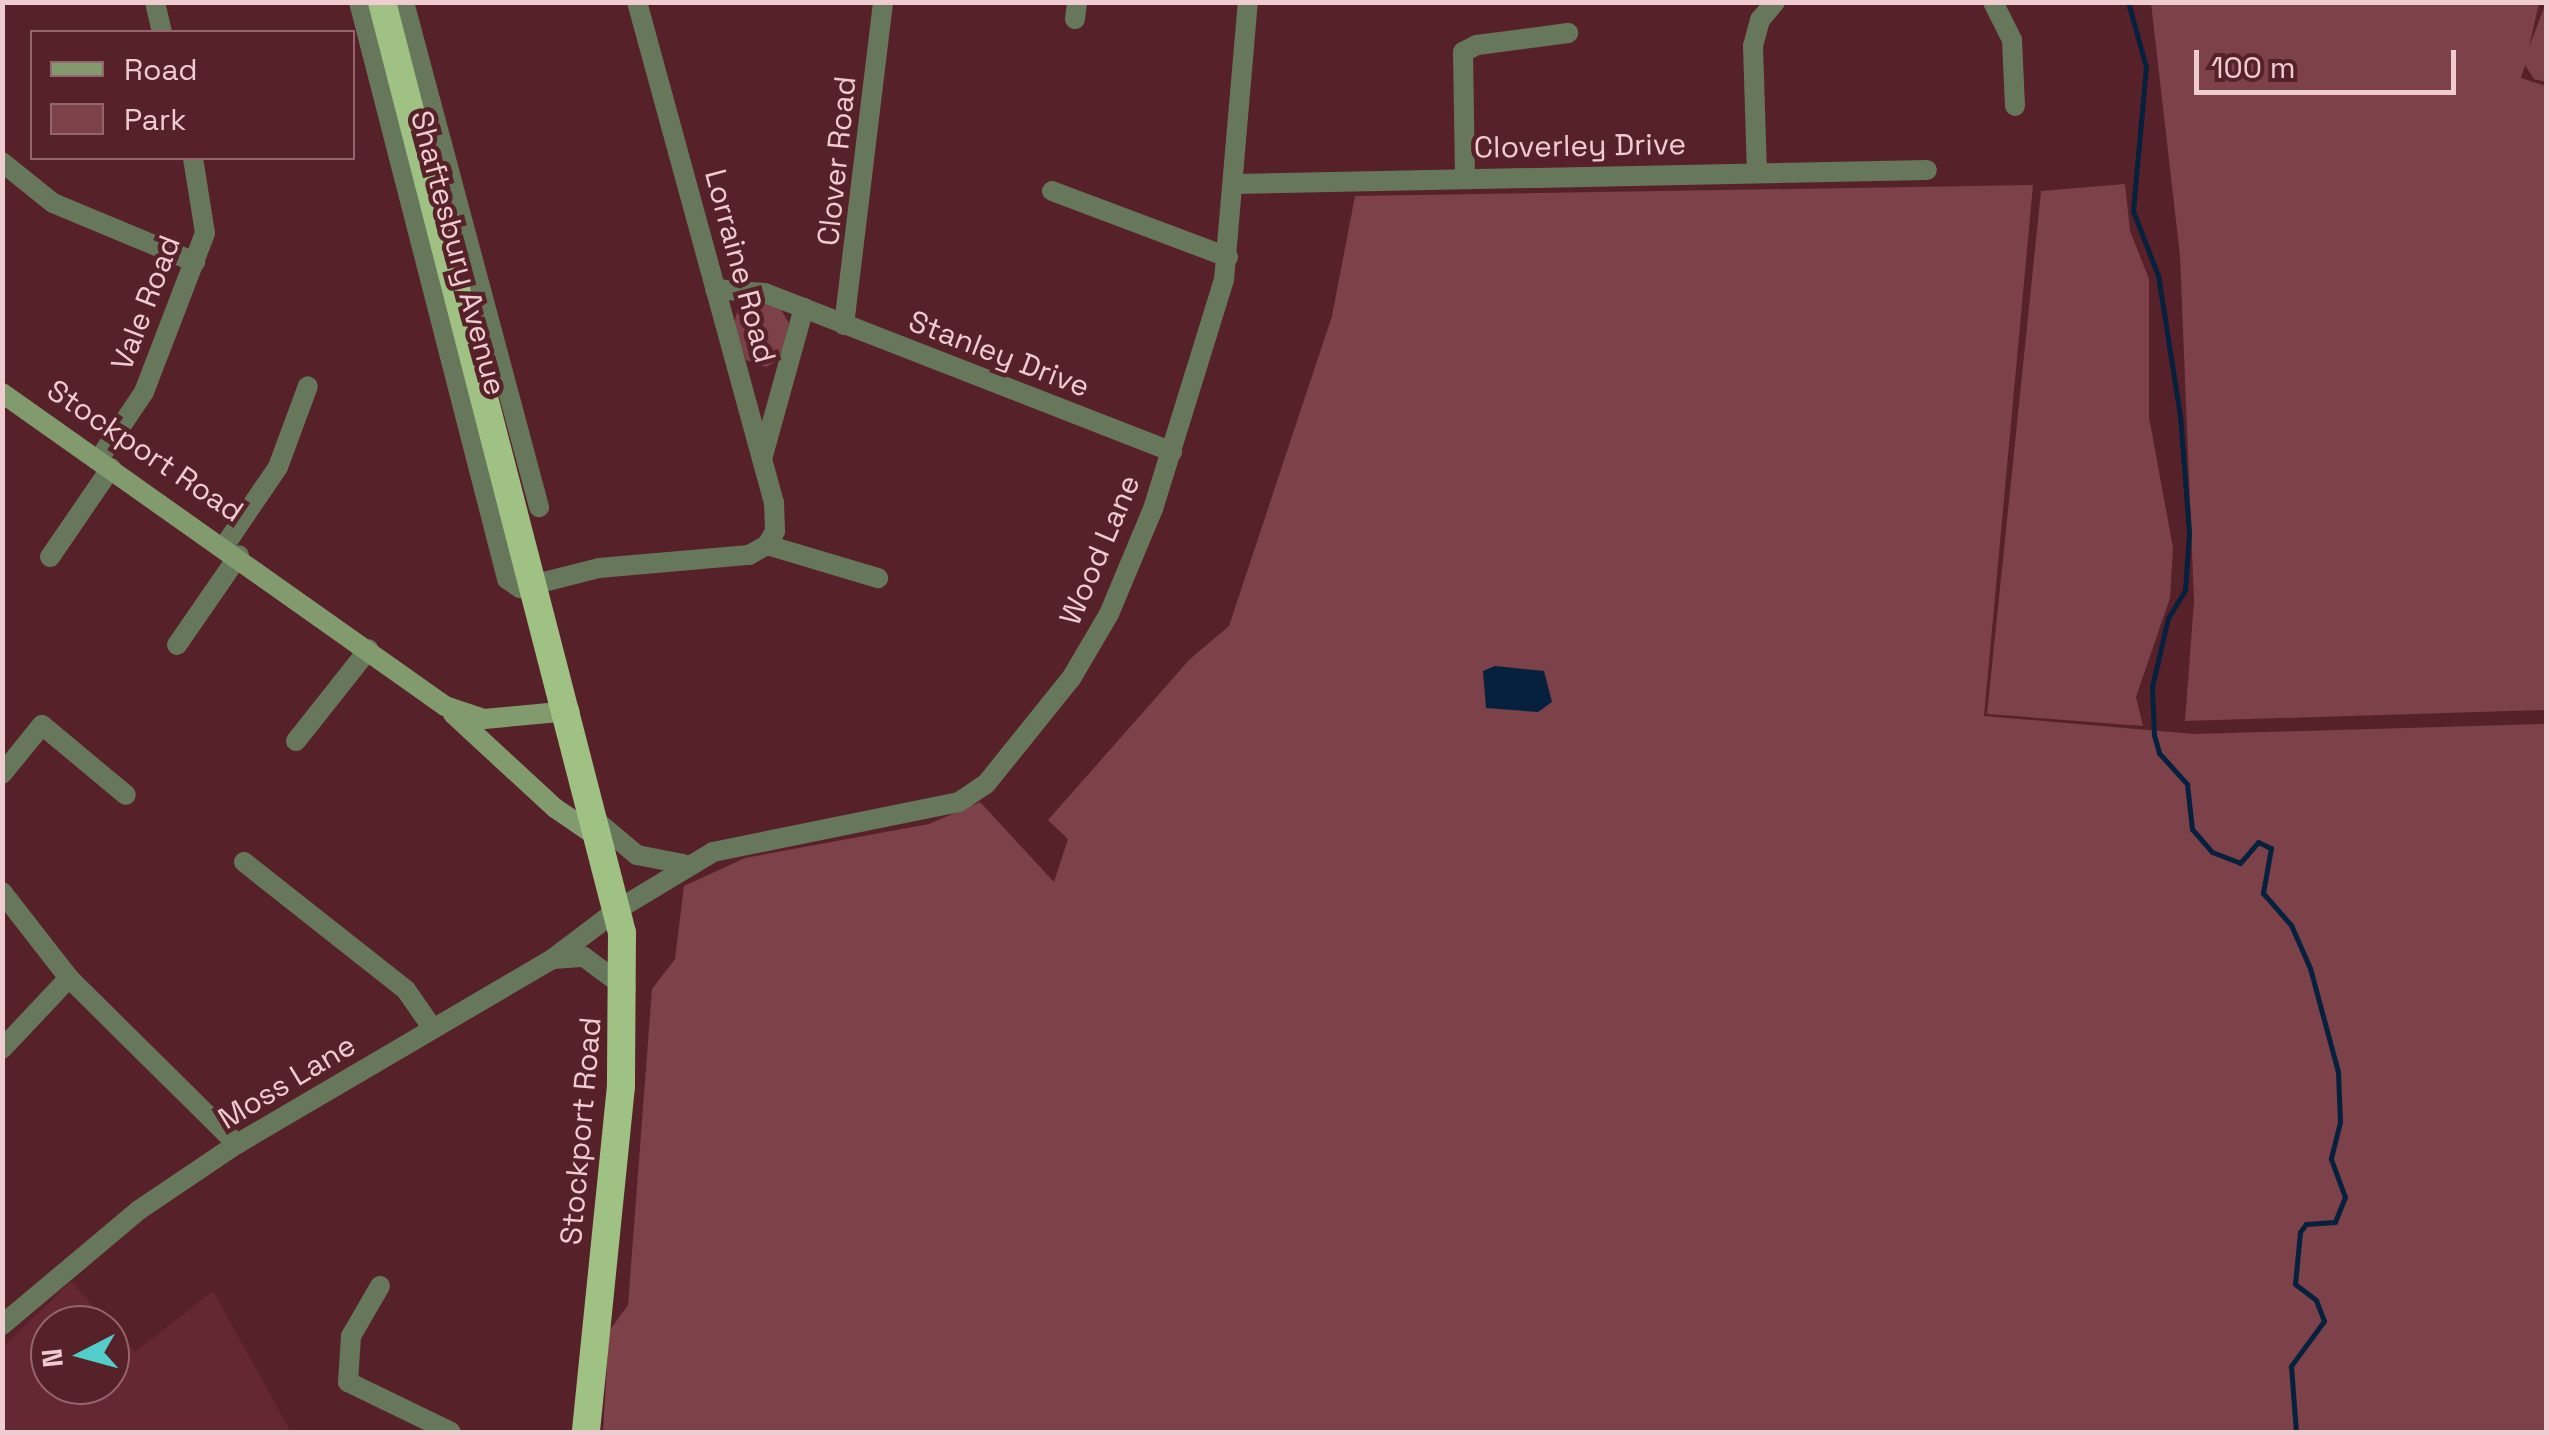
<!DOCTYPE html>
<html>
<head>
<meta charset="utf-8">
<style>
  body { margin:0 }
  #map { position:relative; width:2549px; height:1435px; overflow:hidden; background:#57212a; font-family:"Space Grotesk",sans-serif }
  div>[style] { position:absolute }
  .built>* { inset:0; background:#652732 }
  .green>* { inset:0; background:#7c4149 }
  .water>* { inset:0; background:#06213d }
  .stream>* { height:5px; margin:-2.5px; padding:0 2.5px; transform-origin:2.5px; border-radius:2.5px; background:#06213d }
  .minor>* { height:20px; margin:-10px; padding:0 10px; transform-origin:10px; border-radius:10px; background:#67775b }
  .tertiary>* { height:20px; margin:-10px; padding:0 10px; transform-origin:10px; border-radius:10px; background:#67775b }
  .secondary>* { height:20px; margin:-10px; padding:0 10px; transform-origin:10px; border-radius:10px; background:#819b6e }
  .trunk>* { height:28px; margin:-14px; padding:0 14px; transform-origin:14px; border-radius:14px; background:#9fc284 }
  span { translate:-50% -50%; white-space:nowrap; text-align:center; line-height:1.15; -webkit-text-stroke:9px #57212a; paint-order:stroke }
  .street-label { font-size:30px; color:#efcccf }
  .frame { position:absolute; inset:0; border:5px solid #efcccf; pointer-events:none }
  .legend { position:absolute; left:30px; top:30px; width:325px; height:130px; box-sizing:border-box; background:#57212a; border:2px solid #94656c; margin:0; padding:12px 18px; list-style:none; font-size:30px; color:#efcccf }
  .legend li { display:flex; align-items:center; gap:20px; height:50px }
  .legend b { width:50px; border:2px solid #94656c }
  .north { position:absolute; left:30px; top:1305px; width:100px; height:100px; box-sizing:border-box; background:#57212a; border:2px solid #94656c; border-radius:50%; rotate:264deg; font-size:28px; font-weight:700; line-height:40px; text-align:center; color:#efcccf }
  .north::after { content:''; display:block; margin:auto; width:35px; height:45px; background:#53cdc9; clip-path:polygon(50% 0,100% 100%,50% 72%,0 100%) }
  .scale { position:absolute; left:2194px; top:50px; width:262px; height:45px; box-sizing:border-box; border:5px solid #efcccf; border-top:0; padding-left:12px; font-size:30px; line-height:35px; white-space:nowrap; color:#efcccf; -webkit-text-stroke:8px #57212a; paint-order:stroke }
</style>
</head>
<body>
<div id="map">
  <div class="built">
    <i style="clip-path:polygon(evenodd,71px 1281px,135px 1352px,213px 1291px,291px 1432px,3px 1432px,3px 1347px,71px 1281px,50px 1325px,110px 1325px,110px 1385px,50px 1385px,50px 1325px)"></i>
  </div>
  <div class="green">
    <i style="clip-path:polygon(2151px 3px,2539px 3px,2529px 47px,2546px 3px,2546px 82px,2534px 79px,2525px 65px,2521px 78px,2546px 86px,2546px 710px,2185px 721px,2194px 601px,2180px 256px)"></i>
    <i style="clip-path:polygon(2125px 184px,2130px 231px,2149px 279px,2149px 417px,2173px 548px,2170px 598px,2136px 697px,2143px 726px,1987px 714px,2041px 191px)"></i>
    <i style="clip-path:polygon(2033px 185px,1984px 716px,2194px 734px,2546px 724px,2546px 1432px,603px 1432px,609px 1331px,628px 1305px,652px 989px,675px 959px,684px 886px,745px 858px,929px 824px,980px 802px,1054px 882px,1068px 839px,1048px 820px,1190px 659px,1229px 626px,1332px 316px,1355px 196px)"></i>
    <i style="clip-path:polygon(759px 300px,780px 308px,789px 323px,780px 359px,766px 367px,746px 360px,734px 323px,738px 309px)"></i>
  </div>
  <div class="water">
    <i style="clip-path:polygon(1495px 666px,1544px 671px,1552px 702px,1538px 712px,1486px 708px,1483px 671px)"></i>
  </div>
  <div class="stream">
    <i style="left:2128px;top:2px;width:67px;rotate:74.5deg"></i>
    <i style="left:2146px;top:67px;width:145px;rotate:95.2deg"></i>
    <i style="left:2133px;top:211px;width:69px;rotate:68.7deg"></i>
    <i style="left:2158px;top:275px;width:142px;rotate:81.1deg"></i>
    <i style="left:2180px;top:415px;width:118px;rotate:85.6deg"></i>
    <i style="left:2189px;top:533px;width:57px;rotate:94deg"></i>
    <i style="left:2185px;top:590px;width:33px;rotate:121deg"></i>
    <i style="left:2168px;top:618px;width:71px;rotate:103.1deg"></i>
    <i style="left:2152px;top:687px;width:48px;rotate:87.6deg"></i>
    <i style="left:2154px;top:735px;width:19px;rotate:74deg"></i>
    <i style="left:2159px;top:753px;width:42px;rotate:47.9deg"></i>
    <i style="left:2187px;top:784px;width:45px;rotate:83.7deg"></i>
    <i style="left:2192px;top:829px;width:30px;rotate:49deg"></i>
    <i style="left:2212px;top:852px;width:30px;rotate:21deg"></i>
    <i style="left:2240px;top:863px;width:28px;rotate:-49deg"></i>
    <i style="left:2258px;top:842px;width:14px;rotate:25deg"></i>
    <i style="left:2271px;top:848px;width:46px;rotate:100.1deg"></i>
    <i style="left:2263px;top:893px;width:43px;rotate:48.8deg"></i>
    <i style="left:2291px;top:925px;width:47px;rotate:66.2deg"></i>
    <i style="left:2310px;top:968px;width:108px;rotate:74.9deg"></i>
    <i style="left:2338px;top:1072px;width:50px;rotate:87.7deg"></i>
    <i style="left:2340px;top:1122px;width:38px;rotate:104deg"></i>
    <i style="left:2331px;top:1159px;width:40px;rotate:69.8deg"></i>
    <i style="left:2345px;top:1197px;width:27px;rotate:112deg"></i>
    <i style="left:2335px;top:1222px;width:29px;rotate:176deg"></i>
    <i style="left:2306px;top:1224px;width:10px;rotate:127deg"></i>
    <i style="left:2300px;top:1232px;width:52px;rotate:95.5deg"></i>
    <i style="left:2295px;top:1284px;width:26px;rotate:37deg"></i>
    <i style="left:2316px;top:1300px;width:22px;rotate:69deg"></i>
    <i style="left:2324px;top:1321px;width:56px;rotate:126.3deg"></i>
    <i style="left:2291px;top:1366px;width:66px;rotate:85.7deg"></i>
  </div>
  <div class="minor">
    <i style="left:155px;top:2px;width:31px;rotate:77deg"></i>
    <i style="left:359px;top:2px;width:596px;rotate:75.61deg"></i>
    <i style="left:507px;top:579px;width:16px;rotate:35deg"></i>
    <i style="left:520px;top:588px;width:81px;rotate:-14.2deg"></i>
    <i style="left:599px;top:568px;width:151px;rotate:-5deg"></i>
    <i style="left:749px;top:555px;width:21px;rotate:-29deg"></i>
    <i style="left:767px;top:545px;width:16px;rotate:-60deg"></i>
    <i style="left:775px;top:531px;width:28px;rotate:-92deg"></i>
    <i style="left:774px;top:503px;width:519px;rotate:-105.29deg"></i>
    <i style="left:404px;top:2px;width:523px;rotate:75.03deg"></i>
    <i style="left:1993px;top:2px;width:42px;rotate:63.4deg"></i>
    <i style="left:2012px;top:40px;width:66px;rotate:87.4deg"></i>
    <i style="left:1075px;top:19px;width:17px;rotate:-83deg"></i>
    <i style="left:2px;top:162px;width:65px;rotate:38.8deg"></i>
    <i style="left:53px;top:203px;width:154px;rotate:22.6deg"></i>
    <i style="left:1757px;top:173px;width:127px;rotate:-91.8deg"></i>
    <i style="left:1753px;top:46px;width:27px;rotate:-75deg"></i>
    <i style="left:1760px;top:20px;width:23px;rotate:-50deg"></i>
    <i style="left:1465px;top:178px;width:126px;rotate:-90.9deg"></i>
    <i style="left:1463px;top:52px;width:16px;rotate:-27deg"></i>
    <i style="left:1477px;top:45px;width:92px;rotate:-7.5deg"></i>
    <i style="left:1235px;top:184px;width:692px;rotate:-1.16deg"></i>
    <i style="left:1052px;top:191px;width:188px;rotate:20.6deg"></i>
    <i style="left:715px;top:289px;width:50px;rotate:4.6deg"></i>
    <i style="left:765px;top:293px;width:437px;rotate:21.3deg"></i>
    <i style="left:844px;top:325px;width:325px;rotate:-83.1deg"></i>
    <i style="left:99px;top:459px;width:81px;rotate:-56.1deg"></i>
    <i style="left:144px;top:392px;width:170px;rotate:-69deg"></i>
    <i style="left:205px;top:233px;width:76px;rotate:-99.1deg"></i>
    <i style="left:762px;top:459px;width:157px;rotate:-74.5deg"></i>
    <i style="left:225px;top:545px;width:94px;rotate:-55.8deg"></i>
    <i style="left:278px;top:467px;width:86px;rotate:-69.7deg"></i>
    <i style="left:767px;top:545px;width:116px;rotate:16.6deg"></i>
    <i style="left:50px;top:557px;width:108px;rotate:-55.6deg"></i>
    <i style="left:177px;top:645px;width:109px;rotate:-55.4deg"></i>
    <i style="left:296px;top:741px;width:117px;rotate:-51.6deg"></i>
    <i style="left:2px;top:774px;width:63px;rotate:-50.8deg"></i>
    <i style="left:42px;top:725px;width:109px;rotate:39.8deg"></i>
    <i style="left:595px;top:820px;width:55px;rotate:39.8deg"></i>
    <i style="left:637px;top:855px;width:47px;rotate:11.1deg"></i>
    <i style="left:244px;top:862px;width:206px;rotate:38.3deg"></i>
    <i style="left:406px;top:990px;width:47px;rotate:55.3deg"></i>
    <i style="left:2px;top:892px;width:109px;rotate:52.1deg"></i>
    <i style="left:69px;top:978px;width:236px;rotate:44.7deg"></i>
    <i style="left:617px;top:910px;width:112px;rotate:-31.1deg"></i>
    <i style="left:713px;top:852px;width:251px;rotate:-11.5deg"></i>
    <i style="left:959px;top:802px;width:32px;rotate:-34deg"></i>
    <i style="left:986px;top:784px;width:137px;rotate:-51.2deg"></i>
    <i style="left:1072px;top:677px;width:73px;rotate:-59.6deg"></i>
    <i style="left:1109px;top:614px;width:114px;rotate:-67.3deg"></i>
    <i style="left:1153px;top:509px;width:240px;rotate:-72.8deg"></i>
    <i style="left:1224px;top:280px;width:279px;rotate:-85.1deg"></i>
    <i style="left:2px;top:1049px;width:98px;rotate:-46.7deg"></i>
    <i style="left:380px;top:1286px;width:58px;rotate:120.1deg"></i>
    <i style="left:351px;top:1336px;width:46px;rotate:93.7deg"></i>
    <i style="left:348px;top:1382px;width:114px;rotate:25.9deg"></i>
  </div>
  <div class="tertiary">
    <i style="left:553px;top:959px;width:31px;rotate:-4deg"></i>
    <i style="left:584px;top:957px;width:52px;rotate:36.4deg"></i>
    <i style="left:2px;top:1325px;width:179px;rotate:-40deg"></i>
    <i style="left:139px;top:1210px;width:118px;rotate:-34deg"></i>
    <i style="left:237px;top:1144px;width:364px;rotate:-30.4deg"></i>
    <i style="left:551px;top:960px;width:83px;rotate:-37.1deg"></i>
  </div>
  <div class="secondary">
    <i style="left:2px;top:393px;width:542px;rotate:35.24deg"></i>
    <i style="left:445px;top:706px;width:41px;rotate:18.4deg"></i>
    <i style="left:484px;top:719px;width:86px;rotate:-5.3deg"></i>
    <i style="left:453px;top:714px;width:139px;rotate:42.7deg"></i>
    <i style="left:555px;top:808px;width:53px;rotate:34.3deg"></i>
  </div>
  <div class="trunk">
    <i style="left:382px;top:2px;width:961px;rotate:75.54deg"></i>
    <i style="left:622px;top:933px;width:153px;rotate:90.4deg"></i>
    <i style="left:621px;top:1086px;width:348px;rotate:95.8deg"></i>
  </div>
  <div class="street-label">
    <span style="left:1580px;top:146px;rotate:-1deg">Cloverley Drive</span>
    <span style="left:837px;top:161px;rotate:-84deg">Clover Road</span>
    <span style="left:458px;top:253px;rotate:75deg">Shaftesbury Avenue</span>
    <span style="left:740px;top:266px;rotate:75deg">Lorraine Road</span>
    <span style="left:146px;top:303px;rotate:-69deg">Vale Road</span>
    <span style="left:999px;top:354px;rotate:21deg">Stanley Drive</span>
    <span style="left:145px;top:451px;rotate:34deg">Stockport Road</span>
    <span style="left:1100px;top:550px;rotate:-67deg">Wood Lane</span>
    <span style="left:287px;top:1082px;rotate:-31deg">Moss Lane</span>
    <span style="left:581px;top:1131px;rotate:-85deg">Stockport Road</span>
  </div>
  <div class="frame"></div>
  <ul class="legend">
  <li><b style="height:12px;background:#819b6e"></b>Road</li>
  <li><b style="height:28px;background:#7c4149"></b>Park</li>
  </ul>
  <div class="north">N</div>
  <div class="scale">100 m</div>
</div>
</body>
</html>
